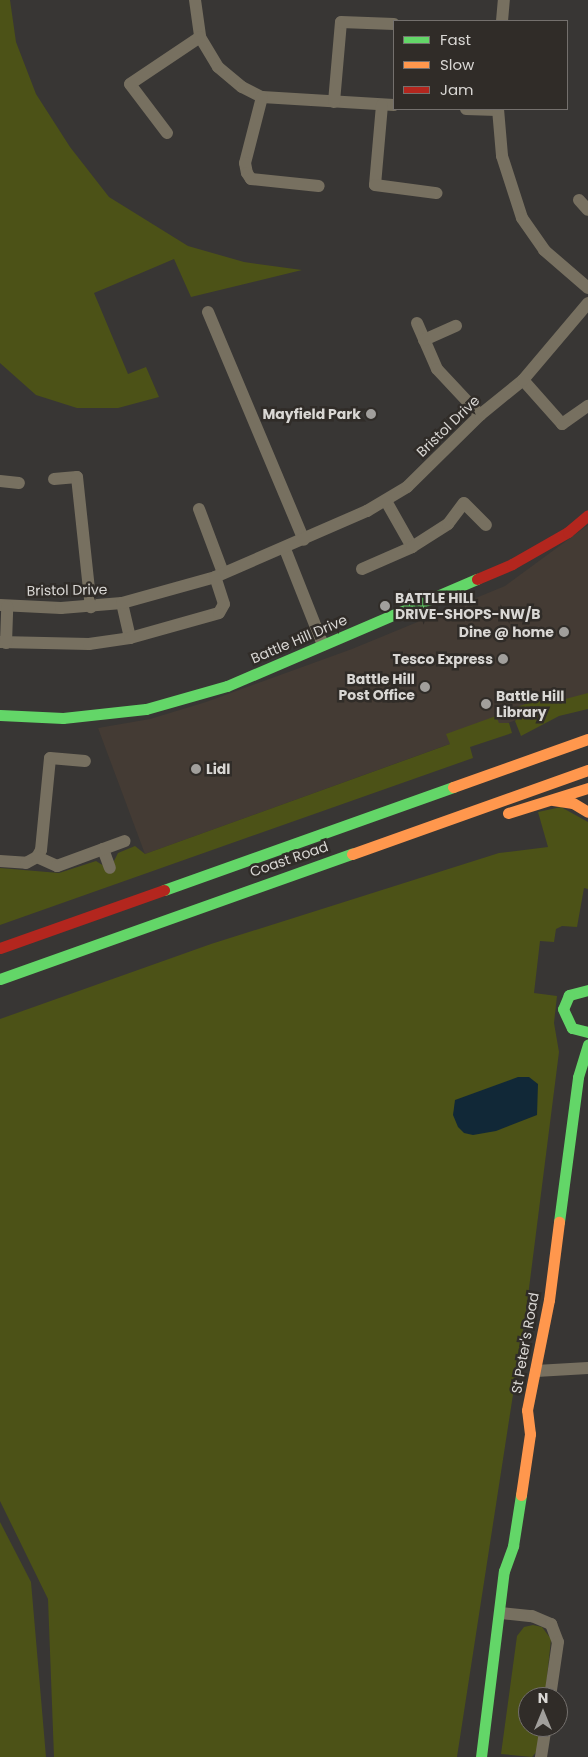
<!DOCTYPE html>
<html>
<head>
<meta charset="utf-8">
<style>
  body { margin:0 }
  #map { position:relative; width:588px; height:1757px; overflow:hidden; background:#383634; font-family:Poppins,sans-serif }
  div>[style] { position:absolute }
  .built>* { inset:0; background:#443b34 }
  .green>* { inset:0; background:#4c5217 }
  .water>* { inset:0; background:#112837 }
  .street>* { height:12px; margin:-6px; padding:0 6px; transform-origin:6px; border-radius:6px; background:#777060 }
  .fast>* { height:11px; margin:-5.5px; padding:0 5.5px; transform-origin:5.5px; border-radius:5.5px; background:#63d668 }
  .slow>* { height:11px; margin:-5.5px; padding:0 5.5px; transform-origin:5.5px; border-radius:5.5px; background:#ff974d }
  .jam>* { height:11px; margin:-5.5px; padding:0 5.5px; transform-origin:5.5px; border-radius:5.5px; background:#b3261e }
  .dots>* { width:14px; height:14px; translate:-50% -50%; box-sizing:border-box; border:2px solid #302c28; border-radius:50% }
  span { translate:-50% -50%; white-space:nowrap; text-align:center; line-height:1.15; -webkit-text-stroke:5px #302c28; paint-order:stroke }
  .poi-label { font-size:14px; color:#d9d7d4; font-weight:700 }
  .right { translate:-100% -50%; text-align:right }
  .left { translate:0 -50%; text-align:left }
  .street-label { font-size:14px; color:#d9d7d4 }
  .legend { position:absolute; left:393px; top:20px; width:175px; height:90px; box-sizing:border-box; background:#302c28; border:1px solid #74706d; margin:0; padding:6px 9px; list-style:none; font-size:15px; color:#d9d7d4 }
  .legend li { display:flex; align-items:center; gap:10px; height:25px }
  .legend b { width:25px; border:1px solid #74706d }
  .north { position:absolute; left:518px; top:1687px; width:50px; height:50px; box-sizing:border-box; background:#302c28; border:1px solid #74706d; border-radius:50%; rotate:0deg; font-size:14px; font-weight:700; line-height:20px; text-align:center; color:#d9d7d4 }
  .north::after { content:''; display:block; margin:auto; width:18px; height:22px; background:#a19f9c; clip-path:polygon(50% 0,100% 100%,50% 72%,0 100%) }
</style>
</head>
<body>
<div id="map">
  <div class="built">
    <i style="clip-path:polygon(588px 525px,588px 694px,145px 854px,98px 728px,150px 719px,206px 702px,352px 649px,505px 586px)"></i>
  </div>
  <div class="green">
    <i style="clip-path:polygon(0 0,10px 0,16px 42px,36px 94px,70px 147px,109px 197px,188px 246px,244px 262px,302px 270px,191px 297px,174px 259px,94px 293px,128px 374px,146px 367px,159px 397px,118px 408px,77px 408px,36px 395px,0 363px)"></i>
    <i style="clip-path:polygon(588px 693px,588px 709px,559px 716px,521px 736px,515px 721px,520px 715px,517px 707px,550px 695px,554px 702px)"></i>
    <i style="clip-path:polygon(496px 716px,499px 723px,509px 723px,512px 733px,470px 747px,473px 758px,0 925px,0 868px,59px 873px,96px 861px,104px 866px,114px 861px,118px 853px,135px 846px,145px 854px,450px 744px,446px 734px)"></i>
    <i style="clip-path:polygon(561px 807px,588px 822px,588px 889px,584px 888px,577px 927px,562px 926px,556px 929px,554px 942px,540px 941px,534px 993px,557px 996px,554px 1023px,559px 1052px,527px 1304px,457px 1757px,54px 1757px,48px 1599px,0 1501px,0 1019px,211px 944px,499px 853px,548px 847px,538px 812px)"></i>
    <i style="clip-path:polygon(0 1522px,31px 1582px,46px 1757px,0 1757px)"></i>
    <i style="clip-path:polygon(533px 1625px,542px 1627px,551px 1639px,545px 1697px,528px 1697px,528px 1727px,542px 1727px,539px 1749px,532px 1757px,501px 1754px,517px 1636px,524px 1627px)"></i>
  </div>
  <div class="water">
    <i style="clip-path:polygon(518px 1077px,529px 1077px,538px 1084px,537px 1115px,496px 1131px,473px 1135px,464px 1133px,458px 1127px,453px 1115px,455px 1100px)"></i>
  </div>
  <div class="street">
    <i style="left:195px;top:0;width:37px;rotate:82deg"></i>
    <i style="left:200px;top:37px;width:35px;rotate:59deg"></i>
    <i style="left:218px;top:67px;width:31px;rotate:40deg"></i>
    <i style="left:242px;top:87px;width:22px;rotate:27deg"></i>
    <i style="left:262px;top:97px;width:132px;rotate:3.5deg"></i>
    <i style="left:502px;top:21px;width:21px;rotate:-85deg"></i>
    <i style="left:262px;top:97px;width:68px;rotate:104.4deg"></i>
    <i style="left:245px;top:163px;width:10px;rotate:79deg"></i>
    <i style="left:247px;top:173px;width:7px;rotate:56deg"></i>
    <i style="left:251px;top:179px;width:68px;rotate:5.9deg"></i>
    <i style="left:334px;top:102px;width:80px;rotate:-85deg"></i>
    <i style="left:341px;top:22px;width:53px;rotate:2.2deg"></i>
    <i style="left:382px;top:105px;width:80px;rotate:95deg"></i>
    <i style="left:375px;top:185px;width:62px;rotate:7.5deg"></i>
    <i style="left:466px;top:109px;width:31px;rotate:2deg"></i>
    <i style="left:498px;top:109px;width:47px;rotate:85.1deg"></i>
    <i style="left:502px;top:156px;width:65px;rotate:72.1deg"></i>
    <i style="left:522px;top:218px;width:39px;rotate:55deg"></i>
    <i style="left:544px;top:250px;width:58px;rotate:40.8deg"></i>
    <i style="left:167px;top:133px;width:61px;rotate:-127.1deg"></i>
    <i style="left:130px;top:84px;width:84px;rotate:-33.9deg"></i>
    <i style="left:579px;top:200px;width:13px;rotate:48deg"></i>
    <i style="left:208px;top:312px;width:247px;rotate:67.2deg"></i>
    <i style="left:417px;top:323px;width:50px;rotate:66.5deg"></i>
    <i style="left:437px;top:369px;width:63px;rotate:46.9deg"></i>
    <i style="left:424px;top:340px;width:35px;rotate:-24deg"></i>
    <i style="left:523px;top:380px;width:59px;rotate:48.4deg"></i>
    <i style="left:562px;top:424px;width:32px;rotate:-35deg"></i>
    <i style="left:54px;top:479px;width:23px;rotate:-5deg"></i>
    <i style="left:77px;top:477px;width:131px;rotate:83.9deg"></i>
    <i style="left:0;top:481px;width:19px;rotate:6deg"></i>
    <i style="left:386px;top:501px;width:53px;rotate:60.5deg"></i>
    <i style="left:199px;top:509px;width:68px;rotate:69.4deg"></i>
    <i style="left:285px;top:549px;width:103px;rotate:68.4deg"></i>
    <i style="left:362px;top:569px;width:55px;rotate:-23.7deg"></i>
    <i style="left:412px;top:547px;width:43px;rotate:-32.6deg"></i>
    <i style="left:448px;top:524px;width:26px;rotate:-53deg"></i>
    <i style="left:464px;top:503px;width:31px;rotate:45deg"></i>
    <i style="left:122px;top:603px;width:36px;rotate:77deg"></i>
    <i style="left:0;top:605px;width:61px;rotate:2.8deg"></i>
    <i style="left:61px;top:608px;width:61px;rotate:-4.7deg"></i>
    <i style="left:122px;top:603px;width:97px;rotate:-15.6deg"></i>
    <i style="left:215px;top:577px;width:166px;rotate:-23.5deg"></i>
    <i style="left:367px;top:511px;width:47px;rotate:-31deg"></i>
    <i style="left:407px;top:487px;width:103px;rotate:-44.6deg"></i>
    <i style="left:480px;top:415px;width:55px;rotate:-39.1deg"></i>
    <i style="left:523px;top:380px;width:101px;rotate:-49.8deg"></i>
    <i style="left:0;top:642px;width:89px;rotate:1.3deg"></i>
    <i style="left:89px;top:644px;width:41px;rotate:-8.3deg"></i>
    <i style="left:130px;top:638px;width:92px;rotate:-15.7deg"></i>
    <i style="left:219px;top:613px;width:10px;rotate:-61deg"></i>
    <i style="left:224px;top:604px;width:28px;rotate:-108deg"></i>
    <i style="left:6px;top:643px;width:37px;rotate:-88deg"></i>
    <i style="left:103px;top:849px;width:20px;rotate:70deg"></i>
    <i style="left:37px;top:857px;width:8px;rotate:-60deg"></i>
    <i style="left:41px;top:850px;width:92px;rotate:-84.4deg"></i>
    <i style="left:50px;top:758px;width:35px;rotate:5deg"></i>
    <i style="left:0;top:861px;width:26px;rotate:4deg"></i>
    <i style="left:26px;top:863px;width:13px;rotate:-29deg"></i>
    <i style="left:37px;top:857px;width:22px;rotate:24deg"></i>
    <i style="left:57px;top:866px;width:72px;rotate:-20.2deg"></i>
    <i style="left:536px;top:1371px;width:52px;rotate:-3.3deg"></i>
    <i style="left:501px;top:1613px;width:31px;rotate:6deg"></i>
    <i style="left:532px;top:1616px;width:21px;rotate:23deg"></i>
    <i style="left:551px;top:1624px;width:19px;rotate:69deg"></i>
    <i style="left:558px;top:1642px;width:56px;rotate:98.3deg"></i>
    <i style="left:541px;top:1757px;width:30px;rotate:-81deg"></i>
  </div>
  <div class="fast">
    <i style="left:0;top:715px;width:63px;rotate:2.7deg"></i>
    <i style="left:63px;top:718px;width:83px;rotate:-6.2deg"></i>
    <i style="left:146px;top:709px;width:84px;rotate:-15.9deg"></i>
    <i style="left:227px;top:686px;width:272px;rotate:-23.2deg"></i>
    <i style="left:164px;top:890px;width:307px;rotate:-19.6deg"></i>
    <i style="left:0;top:979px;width:374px;rotate:-19.6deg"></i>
    <i style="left:588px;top:990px;width:20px;rotate:165deg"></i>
    <i style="left:569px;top:995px;width:15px;rotate:113deg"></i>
    <i style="left:563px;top:1009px;width:21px;rotate:65deg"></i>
    <i style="left:572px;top:1028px;width:16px;rotate:14deg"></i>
    <i style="left:559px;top:1222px;width:146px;rotate:-82.5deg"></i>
    <i style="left:578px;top:1077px;width:34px;rotate:-73deg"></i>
    <i style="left:481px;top:1757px;width:187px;rotate:-83deg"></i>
    <i style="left:504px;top:1571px;width:27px;rotate:-70deg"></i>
    <i style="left:513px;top:1546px;width:52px;rotate:-81.1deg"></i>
  </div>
  <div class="slow">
    <i style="left:453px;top:787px;width:143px;rotate:-19.6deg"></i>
    <i style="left:553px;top:800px;width:20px;rotate:9deg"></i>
    <i style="left:573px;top:803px;width:17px;rotate:31deg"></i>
    <i style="left:508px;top:813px;width:84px;rotate:-17.4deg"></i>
    <i style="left:352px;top:854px;width:251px;rotate:-19.6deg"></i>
    <i style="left:521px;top:1495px;width:62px;rotate:-81.6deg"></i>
    <i style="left:530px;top:1434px;width:24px;rotate:-97deg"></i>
    <i style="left:527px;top:1410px;width:112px;rotate:-78.7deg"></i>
    <i style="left:549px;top:1300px;width:79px;rotate:-82.7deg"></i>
  </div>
  <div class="jam">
    <i style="left:477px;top:579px;width:38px;rotate:-23deg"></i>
    <i style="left:512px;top:564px;width:64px;rotate:-29.7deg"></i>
    <i style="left:568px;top:532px;width:26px;rotate:-40deg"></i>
    <i style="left:0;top:948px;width:174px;rotate:-19.5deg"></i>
  </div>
  <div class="dots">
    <i style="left:371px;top:414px;background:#a19f9c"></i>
    <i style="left:385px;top:606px;background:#a19f9c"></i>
    <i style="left:564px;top:632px;background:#a19f9c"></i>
    <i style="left:503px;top:659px;background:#a19f9c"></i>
    <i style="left:425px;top:687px;background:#a19f9c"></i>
    <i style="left:486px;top:704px;background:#a19f9c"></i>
    <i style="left:196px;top:769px;background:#a19f9c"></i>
  </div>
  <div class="poi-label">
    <span class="right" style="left:361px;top:414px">Mayfield Park</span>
    <span class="left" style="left:395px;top:606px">BATTLE HILL<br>DRIVE-SHOPS-NW/B</span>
    <span class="right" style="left:554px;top:632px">Dine @ home</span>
    <span class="right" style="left:493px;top:659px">Tesco Express</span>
    <span class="right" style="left:415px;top:687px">Battle Hill<br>Post Office</span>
    <span class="left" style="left:496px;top:704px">Battle Hill<br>Library</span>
    <span class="left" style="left:206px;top:769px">Lidl</span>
  </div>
  <div class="street-label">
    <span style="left:448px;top:426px;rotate:-44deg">Bristol Drive</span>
    <span style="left:67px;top:590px;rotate:-1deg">Bristol Drive</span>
    <span style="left:299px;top:639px;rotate:-23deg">Battle Hill Drive</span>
    <span style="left:289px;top:859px;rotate:-19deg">Coast Road</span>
    <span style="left:525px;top:1343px;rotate:-80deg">St Peter's Road</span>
  </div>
  <ul class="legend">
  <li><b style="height:6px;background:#63d668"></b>Fast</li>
  <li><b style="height:6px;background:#ff974d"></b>Slow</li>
  <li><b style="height:6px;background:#b3261e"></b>Jam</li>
  </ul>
  <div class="north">N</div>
</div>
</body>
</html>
